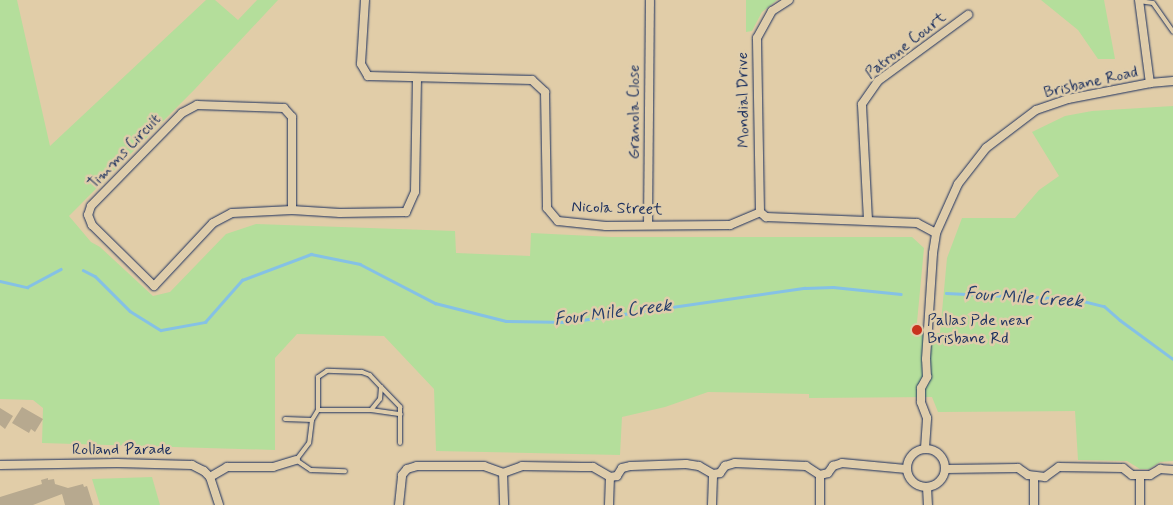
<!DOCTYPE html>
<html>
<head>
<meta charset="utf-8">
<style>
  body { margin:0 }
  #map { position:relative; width:1173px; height:505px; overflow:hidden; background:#e1cda8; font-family:Mynerve,sans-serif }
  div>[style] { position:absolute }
  .green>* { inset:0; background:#b4de9b }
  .stream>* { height:2.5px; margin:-1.25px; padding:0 1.25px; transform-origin:1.25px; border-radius:1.25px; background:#85c1e5 }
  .building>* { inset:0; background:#b7a98f }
  .roads { filter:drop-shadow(0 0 1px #1b2f5e) drop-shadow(0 0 1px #1b2f5e) }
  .lane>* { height:4px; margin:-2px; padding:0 2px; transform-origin:2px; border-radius:2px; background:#dfcdab }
  .street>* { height:8px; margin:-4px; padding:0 4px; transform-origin:4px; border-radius:4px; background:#dfcdab }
  .street>.ring { margin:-4px; padding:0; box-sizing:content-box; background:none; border:8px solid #dfcdab; border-radius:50% }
  .dots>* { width:14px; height:14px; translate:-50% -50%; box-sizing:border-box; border:2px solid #dfcdab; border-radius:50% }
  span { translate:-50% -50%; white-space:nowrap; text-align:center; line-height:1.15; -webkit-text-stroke:5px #dfcdab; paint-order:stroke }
  .street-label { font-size:16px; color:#1b2f5e }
  .poi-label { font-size:16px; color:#1b2f5e }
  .left { translate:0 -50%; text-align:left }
  .water-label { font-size:18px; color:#263e6c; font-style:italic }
</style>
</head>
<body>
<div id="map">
  <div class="green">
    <i style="clip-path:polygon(0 0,17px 0,50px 146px,206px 0,215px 0,238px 20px,257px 0,278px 0,195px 89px,69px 216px,91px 242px,100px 247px,153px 296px,170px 292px,226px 234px,256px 224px,455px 231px,456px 253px,530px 256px,531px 233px,612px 237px,912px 237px,924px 248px,916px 333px,940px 333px,947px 258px,962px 218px,1015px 218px,1039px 190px,1059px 176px,1032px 132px,1065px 116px,1092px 111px,1173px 106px,1173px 461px,1160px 462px,1149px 469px,1140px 469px,1127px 461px,1078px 460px,1075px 411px,938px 412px,932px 397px,809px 398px,809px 394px,708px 392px,665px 407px,622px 417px,620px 455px,436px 451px,434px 389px,384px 336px,297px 334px,275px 358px,275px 450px,42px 443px,43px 408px,33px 400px,0 399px)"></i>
    <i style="clip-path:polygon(746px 0,777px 0,762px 12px,752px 31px,746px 32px)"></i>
    <i style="clip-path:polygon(1041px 0,1104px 0,1115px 59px,1098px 59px,1078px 30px)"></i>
    <i style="clip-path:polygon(152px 477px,160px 505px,100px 505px,92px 479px)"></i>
  </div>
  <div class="stream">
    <i style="left:83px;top:270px;width:13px;rotate:27deg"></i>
    <i style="left:95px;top:276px;width:49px;rotate:45deg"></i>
    <i style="left:130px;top:311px;width:36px;rotate:32deg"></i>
    <i style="left:161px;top:330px;width:45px;rotate:-10.3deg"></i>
    <i style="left:205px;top:322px;width:56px;rotate:-48.6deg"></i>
    <i style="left:242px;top:280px;width:74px;rotate:-20.6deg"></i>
    <i style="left:311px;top:254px;width:50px;rotate:11.5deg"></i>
    <i style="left:360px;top:264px;width:85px;rotate:27.5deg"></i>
    <i style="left:435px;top:303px;width:73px;rotate:14.2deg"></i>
    <i style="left:506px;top:321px;width:62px;rotate:0.9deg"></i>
    <i style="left:568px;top:322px;width:239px;rotate:-8.2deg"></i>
    <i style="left:805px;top:288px;width:28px;rotate:-2deg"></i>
    <i style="left:833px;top:287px;width:68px;rotate:5.9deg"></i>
    <i style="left:0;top:281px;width:28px;rotate:13deg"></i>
    <i style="left:27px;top:287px;width:38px;rotate:-28deg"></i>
    <i style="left:946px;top:293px;width:129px;rotate:2.7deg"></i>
    <i style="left:1075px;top:299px;width:30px;rotate:14deg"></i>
    <i style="left:1104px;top:306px;width:21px;rotate:41deg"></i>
    <i style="left:1120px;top:320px;width:66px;rotate:36.3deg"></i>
  </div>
  <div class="building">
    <i style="clip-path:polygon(22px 407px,43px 419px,35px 432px,31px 429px,29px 433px,12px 423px)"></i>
    <i style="clip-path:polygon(0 408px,13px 416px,5px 429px,0 425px)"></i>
    <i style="clip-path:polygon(48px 478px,48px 480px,54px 479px,55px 484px,68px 488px,83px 484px,84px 487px,87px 486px,93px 505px,65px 505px,62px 494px,33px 505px,0 505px,0 497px,42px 484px,41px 480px)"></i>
  </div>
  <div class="roads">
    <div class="lane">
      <i style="left:1139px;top:1px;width:14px;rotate:8deg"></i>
      <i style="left:1153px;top:3px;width:35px;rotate:55deg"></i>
      <i style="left:381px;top:387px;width:28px;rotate:46deg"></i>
      <i style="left:400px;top:407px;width:36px;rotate:90deg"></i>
      <i style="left:318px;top:410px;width:53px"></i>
      <i style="left:371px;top:410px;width:14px;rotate:-51deg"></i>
      <i style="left:380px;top:399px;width:12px;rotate:-85deg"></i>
      <i style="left:381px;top:387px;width:16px;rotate:-133deg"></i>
      <i style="left:370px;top:375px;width:9px;rotate:-159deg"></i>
      <i style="left:362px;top:372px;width:35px;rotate:-178deg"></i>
      <i style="left:327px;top:371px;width:11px;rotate:146deg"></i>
      <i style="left:318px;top:377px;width:33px;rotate:90deg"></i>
      <i style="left:318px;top:410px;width:12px;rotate:121deg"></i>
      <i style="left:312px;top:420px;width:23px;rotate:97deg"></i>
      <i style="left:309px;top:443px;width:21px;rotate:127deg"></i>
      <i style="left:296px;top:460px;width:18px;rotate:34deg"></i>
      <i style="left:311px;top:470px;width:34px;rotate:2deg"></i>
      <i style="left:371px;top:410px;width:30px;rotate:8deg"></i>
      <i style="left:285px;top:419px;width:27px;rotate:2deg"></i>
    </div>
    <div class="street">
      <i style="left:365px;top:0;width:64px;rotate:93.6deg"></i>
      <i style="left:361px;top:64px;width:14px;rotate:60deg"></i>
      <i style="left:368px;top:76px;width:164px;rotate:1.4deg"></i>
      <i style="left:532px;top:80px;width:18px;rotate:43deg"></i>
      <i style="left:545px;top:92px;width:116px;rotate:89deg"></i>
      <i style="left:547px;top:208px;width:17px;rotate:50deg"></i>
      <i style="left:558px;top:221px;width:48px;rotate:5.9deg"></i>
      <i style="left:606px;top:226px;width:124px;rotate:-0.5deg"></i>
      <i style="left:730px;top:225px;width:33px;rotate:-23deg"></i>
      <i style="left:760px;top:212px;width:8px;rotate:40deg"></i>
      <i style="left:766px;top:217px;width:151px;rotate:2.3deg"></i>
      <i style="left:917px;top:223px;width:21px;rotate:28deg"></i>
      <i style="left:1139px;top:0;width:84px;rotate:82.5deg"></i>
      <i style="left:292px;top:210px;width:93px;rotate:-90deg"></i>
      <i style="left:292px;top:117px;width:12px;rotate:-132deg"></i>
      <i style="left:284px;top:108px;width:87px;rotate:-178deg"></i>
      <i style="left:197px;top:105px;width:17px;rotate:152deg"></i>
      <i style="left:182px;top:113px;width:130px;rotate:134.4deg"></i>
      <i style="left:91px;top:206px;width:9px;rotate:108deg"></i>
      <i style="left:88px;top:215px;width:11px;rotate:68deg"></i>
      <i style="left:92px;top:225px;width:87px;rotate:44.5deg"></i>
      <i style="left:154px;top:286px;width:86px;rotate:-46.9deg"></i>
      <i style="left:213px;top:223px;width:21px;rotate:-28deg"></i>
      <i style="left:232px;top:213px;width:60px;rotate:-2.9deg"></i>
      <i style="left:292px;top:210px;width:48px;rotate:3.6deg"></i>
      <i style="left:340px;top:213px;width:66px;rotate:-0.9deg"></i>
      <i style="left:406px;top:212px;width:22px;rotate:-66deg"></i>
      <i style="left:415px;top:192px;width:114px;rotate:-89deg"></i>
      <i style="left:760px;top:212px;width:174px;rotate:-91deg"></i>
      <i style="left:757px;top:38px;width:31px;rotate:-61deg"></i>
      <i style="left:772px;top:11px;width:20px;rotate:-33deg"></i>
      <i style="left:868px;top:220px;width:116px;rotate:-93deg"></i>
      <i style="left:862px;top:104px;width:28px;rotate:-55deg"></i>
      <i style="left:878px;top:81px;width:112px;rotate:-36.3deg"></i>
      <i style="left:648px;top:225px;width:225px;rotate:-89.5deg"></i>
      <i style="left:925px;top:448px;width:30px;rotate:-86deg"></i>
      <i style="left:927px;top:418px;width:17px;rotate:-111deg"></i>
      <i style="left:921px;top:402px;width:14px;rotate:-90deg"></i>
      <i style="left:921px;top:388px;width:13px;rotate:-61deg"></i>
      <i style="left:927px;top:377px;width:18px;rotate:-93deg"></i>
      <i style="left:926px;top:359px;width:106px;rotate:-86.2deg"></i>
      <i style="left:933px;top:253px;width:20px;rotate:-81deg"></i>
      <i style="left:936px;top:233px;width:54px;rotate:-65.8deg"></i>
      <i style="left:958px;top:184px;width:46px;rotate:-52.1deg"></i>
      <i style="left:986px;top:148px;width:63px;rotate:-37.2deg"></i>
      <i style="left:1036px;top:110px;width:34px;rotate:-19deg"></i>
      <i style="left:1068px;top:99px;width:84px;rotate:-11deg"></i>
      <i style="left:1150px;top:83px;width:23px;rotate:-5deg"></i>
      <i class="ring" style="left:907px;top:449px;width:30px;height:30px"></i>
      <i style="left:0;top:465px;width:117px;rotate:-1deg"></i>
      <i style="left:117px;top:463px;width:75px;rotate:1.5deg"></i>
      <i style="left:192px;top:465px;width:13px;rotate:27deg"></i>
      <i style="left:204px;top:471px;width:8px;rotate:45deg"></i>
      <i style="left:210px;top:477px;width:29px;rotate:72deg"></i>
      <i style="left:946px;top:469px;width:72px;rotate:-0.8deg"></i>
      <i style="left:1018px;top:468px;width:12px;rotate:35deg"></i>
      <i style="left:1028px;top:475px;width:17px;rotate:7deg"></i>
      <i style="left:1045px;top:477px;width:17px;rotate:-36deg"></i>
      <i style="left:1059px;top:467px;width:64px;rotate:0.9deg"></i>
      <i style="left:1123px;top:468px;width:11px;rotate:38deg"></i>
      <i style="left:1132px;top:475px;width:18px"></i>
      <i style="left:1150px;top:475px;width:12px;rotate:-31deg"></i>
      <i style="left:1160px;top:469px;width:13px;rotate:4deg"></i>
      <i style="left:503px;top:473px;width:32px;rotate:88deg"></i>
      <i style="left:1034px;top:476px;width:29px;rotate:90deg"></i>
      <i style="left:210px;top:477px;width:20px;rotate:-30deg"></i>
      <i style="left:227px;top:467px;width:46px"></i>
      <i style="left:273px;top:467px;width:24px;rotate:-17deg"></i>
      <i style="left:927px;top:487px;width:18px;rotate:87deg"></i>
      <i style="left:399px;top:505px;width:30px;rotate:-84deg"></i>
      <i style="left:402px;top:475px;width:8px;rotate:-50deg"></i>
      <i style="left:407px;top:469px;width:10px;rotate:-17deg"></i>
      <i style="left:417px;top:466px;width:67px"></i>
      <i style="left:484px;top:466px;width:20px;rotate:20deg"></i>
      <i style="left:503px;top:473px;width:20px;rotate:-20deg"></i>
      <i style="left:522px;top:466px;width:60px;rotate:1deg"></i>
      <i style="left:582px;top:467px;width:11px"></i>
      <i style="left:593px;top:467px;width:20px;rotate:30deg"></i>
      <i style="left:610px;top:477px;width:7px;rotate:-8deg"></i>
      <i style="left:617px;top:476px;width:9px;rotate:-58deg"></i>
      <i style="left:622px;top:468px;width:9px;rotate:-13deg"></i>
      <i style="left:631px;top:466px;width:55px;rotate:-2.1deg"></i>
      <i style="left:686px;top:464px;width:13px;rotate:9deg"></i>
      <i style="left:699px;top:466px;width:16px;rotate:30deg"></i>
      <i style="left:713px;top:474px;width:7px;rotate:-8deg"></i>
      <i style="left:720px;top:473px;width:9px;rotate:-54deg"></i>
      <i style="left:725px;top:466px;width:10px;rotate:-17deg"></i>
      <i style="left:735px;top:463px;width:71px;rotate:2.4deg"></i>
      <i style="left:806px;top:466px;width:17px;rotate:33deg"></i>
      <i style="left:820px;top:475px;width:8px;rotate:-14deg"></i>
      <i style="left:828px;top:473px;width:9px;rotate:-54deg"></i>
      <i style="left:833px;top:466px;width:9px;rotate:-18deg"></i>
      <i style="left:842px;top:463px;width:65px;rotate:5.3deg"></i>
      <i style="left:609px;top:505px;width:28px;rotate:-88deg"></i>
      <i style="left:712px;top:505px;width:31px;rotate:-88deg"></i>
      <i style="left:820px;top:505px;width:30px;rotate:-90deg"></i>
      <i style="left:1140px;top:505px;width:30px;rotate:-90deg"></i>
    </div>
  </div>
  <div class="dots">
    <i style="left:917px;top:330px;background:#c8321e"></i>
  </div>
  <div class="street-label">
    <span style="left:906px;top:46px;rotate:-38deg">Patrone Court</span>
    <span style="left:1091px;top:83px;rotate:-13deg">Brisbane Road</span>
    <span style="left:744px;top:100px;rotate:-91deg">Mondial Drive</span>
    <span style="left:635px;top:112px;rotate:-90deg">Granola Close</span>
    <span style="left:125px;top:152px;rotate:-46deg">Timms Circuit</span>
    <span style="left:617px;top:209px;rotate:2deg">Nicola Street</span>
    <span style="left:122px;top:450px">Rolland Parade</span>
  </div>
  <div class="poi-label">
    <span class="left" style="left:927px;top:330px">Pallas Pde near<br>Brisbane Rd</span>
  </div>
  <div class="water-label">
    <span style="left:1024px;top:298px;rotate:4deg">Four Mile Creek</span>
    <span style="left:613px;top:313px;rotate:-7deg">Four Mile Creek</span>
  </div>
</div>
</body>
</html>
